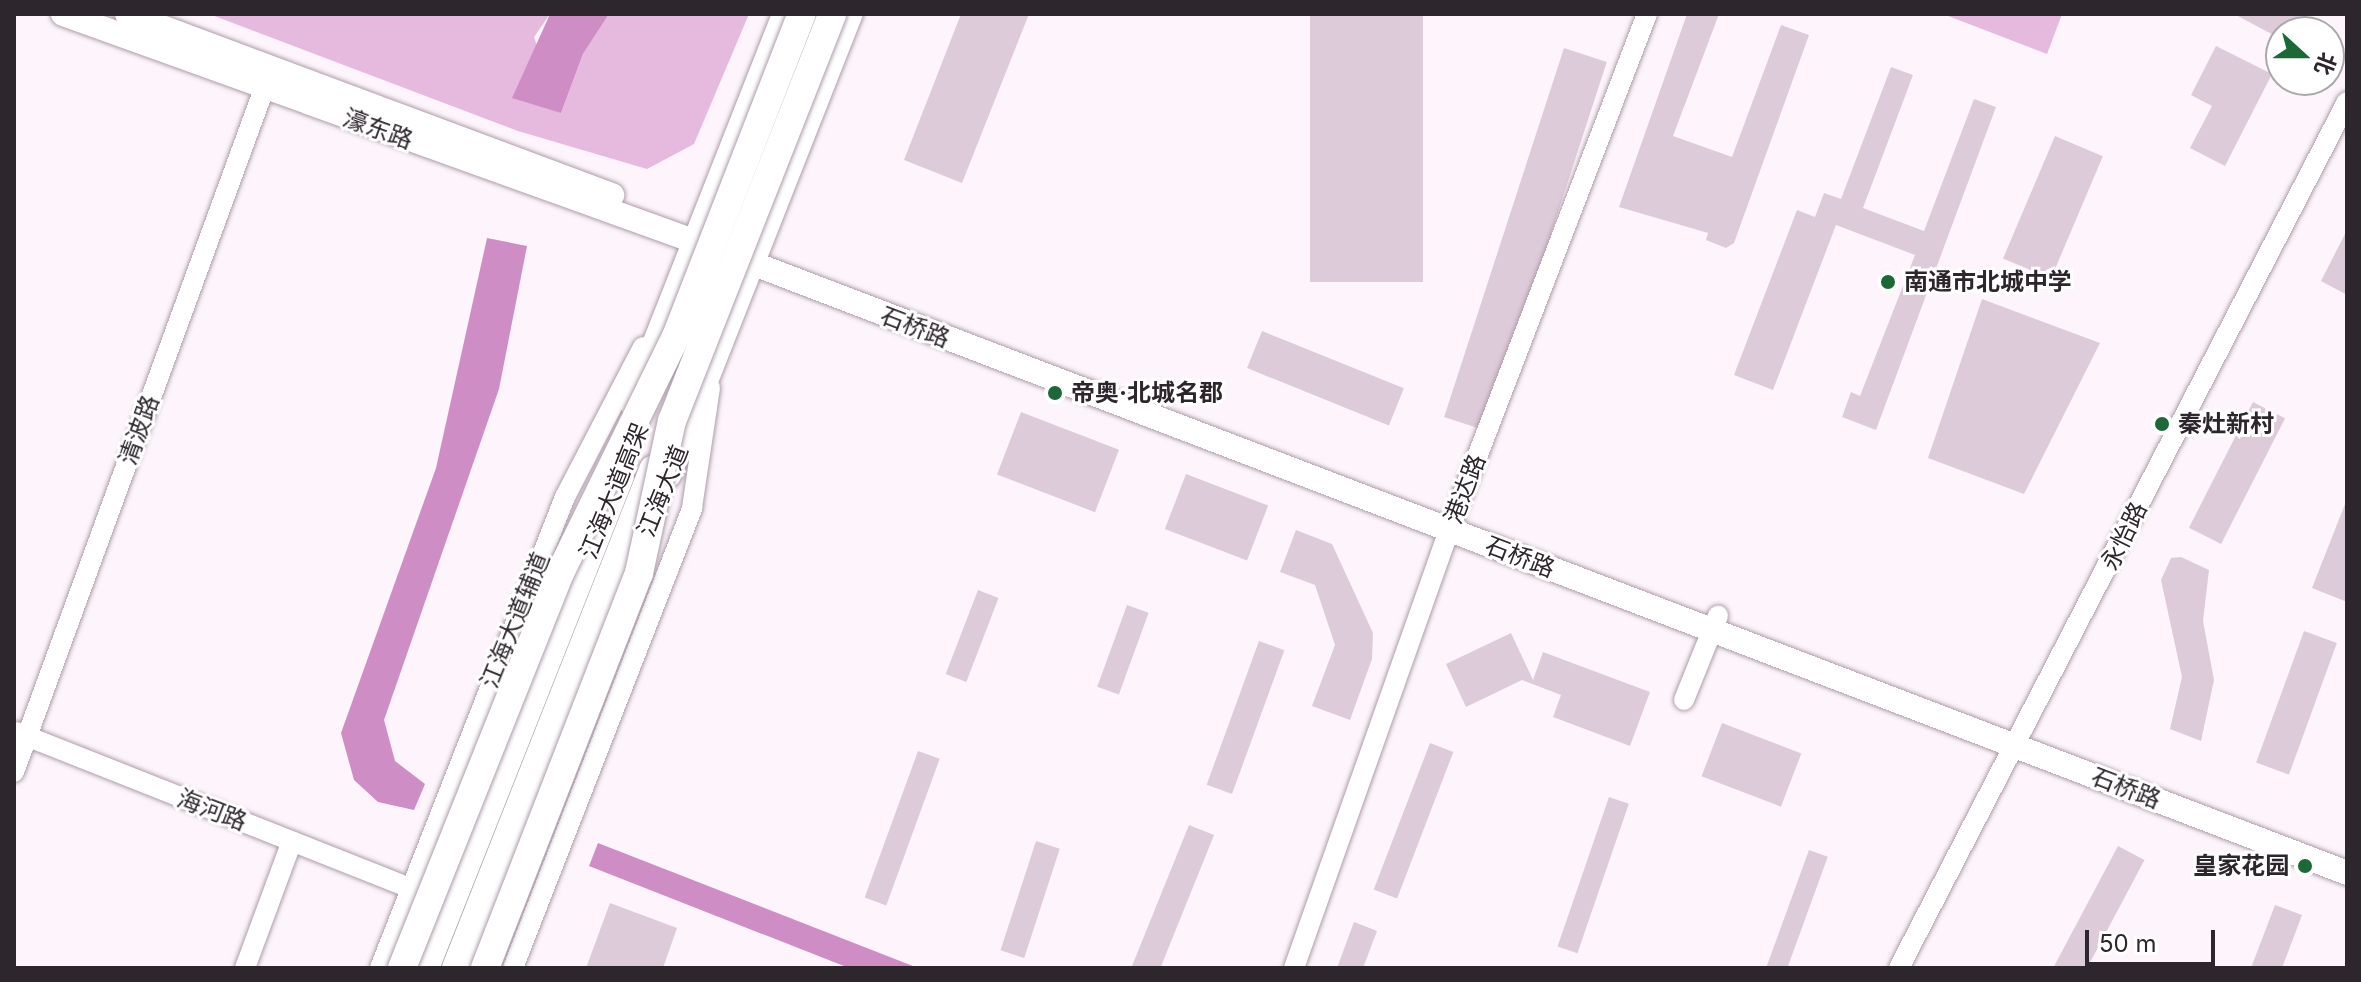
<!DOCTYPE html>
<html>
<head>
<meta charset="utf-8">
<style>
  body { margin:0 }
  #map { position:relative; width:2361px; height:982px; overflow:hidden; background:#fdf5fb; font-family:Inter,"Noto Sans SC",sans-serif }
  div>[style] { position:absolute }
  .green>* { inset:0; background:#e6b9de }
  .water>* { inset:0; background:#ce8ec5 }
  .building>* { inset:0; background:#decbda; transform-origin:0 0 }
  .roads { filter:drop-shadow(0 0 2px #ad9caa) drop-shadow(0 0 2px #ad9caa) }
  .minor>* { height:20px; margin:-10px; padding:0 10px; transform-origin:10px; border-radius:10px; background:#fff }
  .major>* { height:24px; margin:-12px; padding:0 12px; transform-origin:12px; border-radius:12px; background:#fff }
  .highway>* { height:28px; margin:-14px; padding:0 14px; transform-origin:14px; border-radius:14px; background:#fff }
  .bridges { filter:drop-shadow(0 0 2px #ad9caa) drop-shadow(0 0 2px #ad9caa) }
  .highway-bridge>* { height:28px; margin:-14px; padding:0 14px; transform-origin:14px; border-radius:14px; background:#fff }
  .dots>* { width:22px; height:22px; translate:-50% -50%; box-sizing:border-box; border:4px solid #fff; border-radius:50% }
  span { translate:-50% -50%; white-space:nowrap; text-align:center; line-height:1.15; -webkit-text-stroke:6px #fff; paint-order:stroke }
  .street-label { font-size:24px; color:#2d262c }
  .poi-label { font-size:24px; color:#2d262c; font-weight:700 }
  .left { translate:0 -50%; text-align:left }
  .right { translate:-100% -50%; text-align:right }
  .frame { position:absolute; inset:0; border:16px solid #2d262c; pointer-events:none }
  .north { position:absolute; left:2265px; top:16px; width:80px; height:80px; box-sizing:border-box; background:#fff; border:2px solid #aba8ab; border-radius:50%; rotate:111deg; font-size:22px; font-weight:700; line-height:32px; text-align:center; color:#2d262c }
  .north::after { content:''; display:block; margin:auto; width:28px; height:36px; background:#1c6837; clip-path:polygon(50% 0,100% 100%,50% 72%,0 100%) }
  .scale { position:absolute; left:2085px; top:930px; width:130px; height:36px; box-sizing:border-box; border:4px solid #2d262c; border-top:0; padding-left:10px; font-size:24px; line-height:28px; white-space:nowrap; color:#2d262c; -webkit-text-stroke:6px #fff; paint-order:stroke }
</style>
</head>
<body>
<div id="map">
  <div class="green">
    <i style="clip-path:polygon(209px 14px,550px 14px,534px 37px,561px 113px,583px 54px,609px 14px,749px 14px,694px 144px,647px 169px,518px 131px)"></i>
    <i style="clip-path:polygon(1943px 14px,2062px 14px,2047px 54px)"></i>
  </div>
  <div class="water">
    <i style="clip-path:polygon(550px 14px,609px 14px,583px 54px,561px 113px,512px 98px)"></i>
    <i style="clip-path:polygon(487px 238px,527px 246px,499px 389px,384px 720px,395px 761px,425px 784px,414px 810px,378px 802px,354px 780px,341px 733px,436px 468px)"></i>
    <i style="clip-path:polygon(598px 843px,918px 968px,849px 968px,589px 866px)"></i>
  </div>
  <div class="building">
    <i style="clip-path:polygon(961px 14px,1029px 14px,962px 183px,904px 160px)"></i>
    <i style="left:1310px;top:14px;width:113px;height:268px"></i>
    <i style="clip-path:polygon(1687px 14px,1719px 14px,1673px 136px,1732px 157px,1781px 25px,1809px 35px,1734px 243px,1726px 248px,1706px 240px,1708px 233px,1619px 207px)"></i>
    <i style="clip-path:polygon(2234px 14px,2305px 14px,2296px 32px,2281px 32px,2281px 39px)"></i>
    <i style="clip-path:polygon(2216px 46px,2272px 74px,2225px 166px,2190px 148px,2212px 106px,2191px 95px)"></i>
    <i style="left:1564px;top:48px;width:45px;height:388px;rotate:18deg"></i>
    <i style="clip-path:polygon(1891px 67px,1913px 75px,1863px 208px,1924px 231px,1974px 99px,1996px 107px,1876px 430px,1842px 417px,1851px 392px,1860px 396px,1915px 255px,1836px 225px,1773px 390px,1734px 375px,1797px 210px,1815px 217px,1824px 193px,1841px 199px)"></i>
    <i style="left:2055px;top:136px;width:52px;height:133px;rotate:23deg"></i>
    <i style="clip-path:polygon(2347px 230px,2347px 295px,2321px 281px)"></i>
    <i style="clip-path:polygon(1982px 299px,2100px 343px,2024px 494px,1928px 458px)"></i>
    <i style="left:1262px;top:331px;width:153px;height:40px;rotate:22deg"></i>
    <i style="left:2253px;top:402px;width:36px;height:141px;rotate:27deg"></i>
    <i style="left:1021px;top:412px;width:105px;height:67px;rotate:21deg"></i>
    <i style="left:1186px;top:474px;width:88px;height:59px;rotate:21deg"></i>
    <i style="clip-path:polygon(2347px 499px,2347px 602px,2312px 588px)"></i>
    <i style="clip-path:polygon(1296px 530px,1332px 544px,1373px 633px,1372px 659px,1350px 720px,1312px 706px,1335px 645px,1315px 585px,1280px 572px)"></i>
    <i style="clip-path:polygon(2181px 557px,2209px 570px,2203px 621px,2214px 680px,2201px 741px,2170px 729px,2182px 677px,2161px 580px,2171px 558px)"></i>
    <i style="left:978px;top:590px;width:22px;height:90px;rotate:21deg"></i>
    <i style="left:1127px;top:605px;width:23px;height:87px;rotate:20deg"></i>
    <i style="left:2304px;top:631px;width:35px;height:140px;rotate:20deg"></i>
    <i style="clip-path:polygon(1511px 633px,1533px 680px,1543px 652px,1650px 692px,1630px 746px,1553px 717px,1561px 695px,1522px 680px,1466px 707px,1446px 664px)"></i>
    <i style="left:1259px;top:641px;width:27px;height:153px;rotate:20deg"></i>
    <i style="left:1722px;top:723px;width:85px;height:57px;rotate:21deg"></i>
    <i style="left:1430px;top:743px;width:25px;height:157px;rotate:21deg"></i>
    <i style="left:918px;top:751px;width:23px;height:156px;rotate:20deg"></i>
    <i style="left:1609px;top:797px;width:21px;height:158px;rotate:19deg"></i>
    <i style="left:1189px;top:825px;width:27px;height:153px;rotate:22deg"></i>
    <i style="left:1036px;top:841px;width:25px;height:115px;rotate:18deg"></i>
    <i style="left:2118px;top:846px;width:30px;height:137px;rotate:28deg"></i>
    <i style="left:1809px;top:850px;width:20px;height:126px;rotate:20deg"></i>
    <i style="clip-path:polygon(610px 903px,677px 928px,663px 968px,586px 968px)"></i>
    <i style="clip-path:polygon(2275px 905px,2302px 915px,2282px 968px,2251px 968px)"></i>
    <i style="clip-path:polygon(1354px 922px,1377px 931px,1363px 968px,1337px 968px)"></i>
  </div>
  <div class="roads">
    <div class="minor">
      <i style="left:1684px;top:700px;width:91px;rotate:-68deg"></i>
      <i style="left:16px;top:732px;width:424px;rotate:21.6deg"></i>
      <i style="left:14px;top:772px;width:727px;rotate:-69.9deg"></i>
      <i style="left:245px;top:968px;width:135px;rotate:-69.7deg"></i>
      <i style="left:380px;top:968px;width:506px;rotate:-68.56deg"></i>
      <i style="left:565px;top:497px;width:169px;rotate:-62.5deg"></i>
      <i style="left:513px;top:968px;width:494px;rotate:-68.7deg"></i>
      <i style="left:692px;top:508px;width:122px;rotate:-81.5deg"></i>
      <i style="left:1294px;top:968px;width:479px;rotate:-70.5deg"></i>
      <i style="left:1454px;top:517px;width:539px;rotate:-69.01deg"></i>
      <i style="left:1899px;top:968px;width:975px;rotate:-62.65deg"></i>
    </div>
    <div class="major">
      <i style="left:63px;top:14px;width:671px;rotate:19.79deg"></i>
      <i style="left:694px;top:241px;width:1770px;rotate:20.92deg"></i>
      <i style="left:127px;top:14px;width:518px;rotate:20.47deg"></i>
      <i style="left:631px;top:403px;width:418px;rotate:-68.5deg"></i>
      <i style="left:669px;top:475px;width:496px;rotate:-68.5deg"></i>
    </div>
    <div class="highway">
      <i style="left:425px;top:968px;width:529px;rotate:-68.38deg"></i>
      <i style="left:456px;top:968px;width:536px;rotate:-68.42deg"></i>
    </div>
  </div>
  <div class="bridges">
    <div class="highway-bridge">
      <i style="left:402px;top:968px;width:425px;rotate:-68.2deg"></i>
      <i style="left:560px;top:573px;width:266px;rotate:-63.9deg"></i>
      <i style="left:677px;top:334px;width:344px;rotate:-68.7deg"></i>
      <i style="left:485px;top:968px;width:424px;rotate:-68.7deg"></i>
      <i style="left:639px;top:573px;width:156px;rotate:-77.8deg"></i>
      <i style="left:672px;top:421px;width:437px;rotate:-68.5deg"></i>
    </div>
  </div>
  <div class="dots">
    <i style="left:1888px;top:282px;background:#1c6837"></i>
    <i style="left:1055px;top:393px;background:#1c6837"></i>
    <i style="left:2162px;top:424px;background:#1c6837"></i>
    <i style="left:2305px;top:866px;background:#1c6837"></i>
  </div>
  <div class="street-label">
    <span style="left:378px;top:129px;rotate:20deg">濠东路</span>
    <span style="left:915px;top:327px;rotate:21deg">石桥路</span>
    <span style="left:139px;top:430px;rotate:-70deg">清波路</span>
    <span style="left:1465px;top:489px;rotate:-69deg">港达路</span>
    <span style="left:614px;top:491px;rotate:-68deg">江海大道高架</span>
    <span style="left:663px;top:491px;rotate:-68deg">江海大道</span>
    <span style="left:2124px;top:536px;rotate:-64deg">永怡路</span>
    <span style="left:1520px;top:557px;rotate:21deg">石桥路</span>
    <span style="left:515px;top:620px;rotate:-68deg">江海大道辅道</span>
    <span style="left:2126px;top:788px;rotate:21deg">石桥路</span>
    <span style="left:212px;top:810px;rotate:21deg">海河路</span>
  </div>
  <div class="poi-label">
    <span class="left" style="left:1904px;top:282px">南通市北城中学</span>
    <span class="left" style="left:1071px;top:393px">帝奥·北城名郡</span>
    <span class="left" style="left:2178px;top:424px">秦灶新村</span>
    <span class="right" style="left:2289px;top:866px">皇家花园</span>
  </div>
  <div class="frame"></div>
  <div class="north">北</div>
  <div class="scale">50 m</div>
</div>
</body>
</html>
